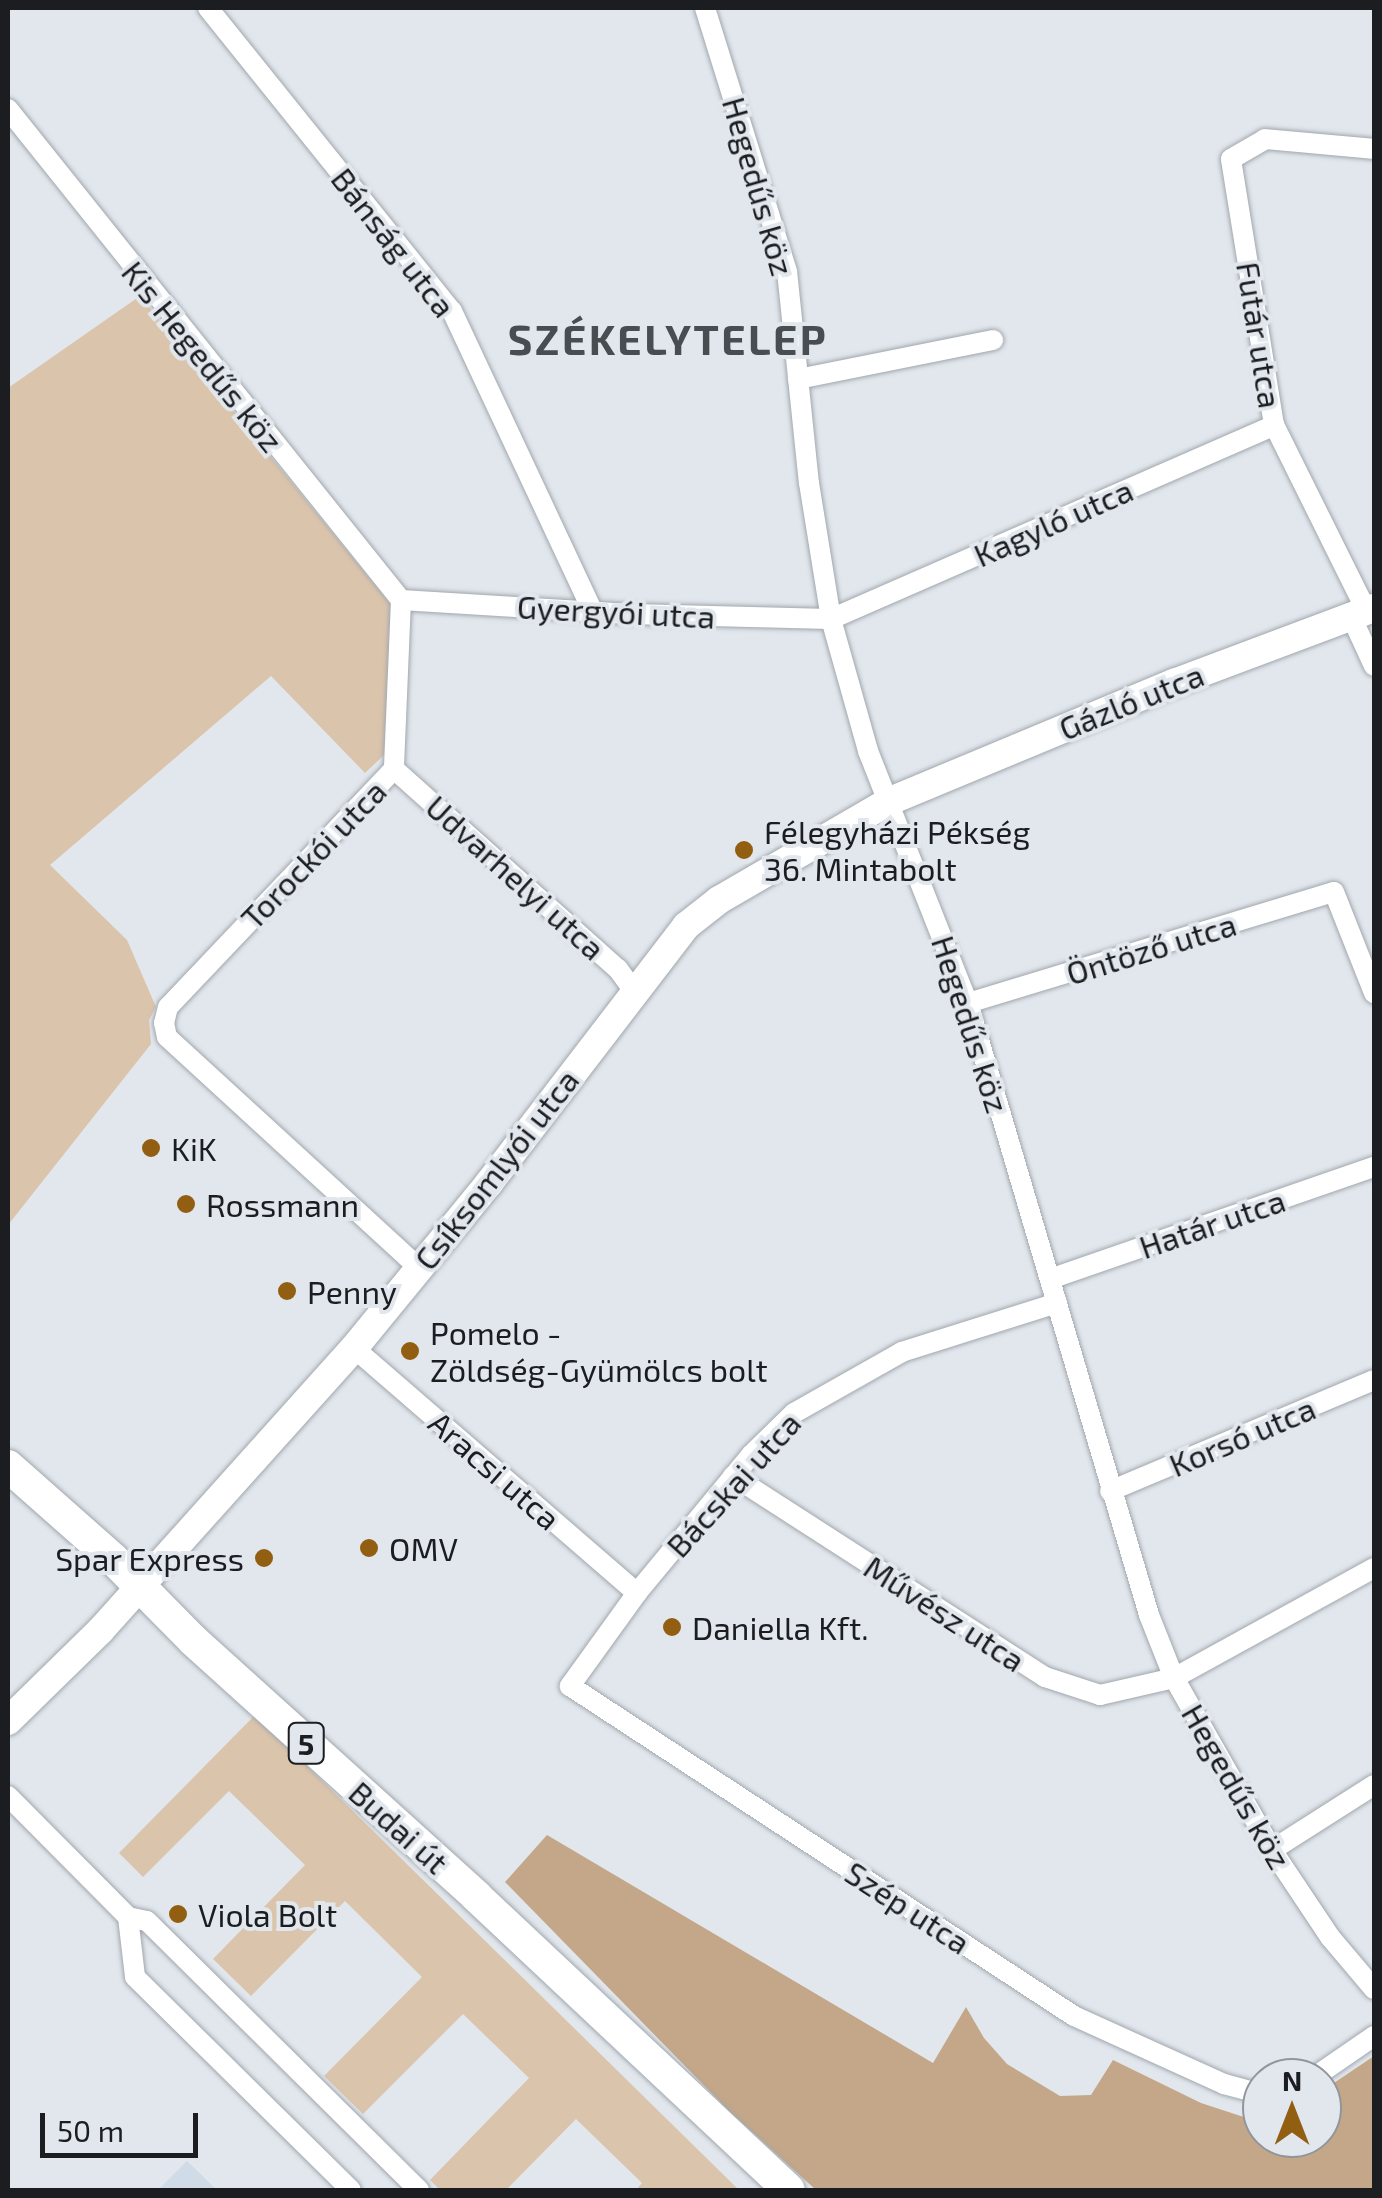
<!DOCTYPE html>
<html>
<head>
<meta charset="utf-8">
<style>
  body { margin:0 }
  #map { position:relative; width:1382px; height:2198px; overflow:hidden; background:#e1e7ed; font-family:"Exo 2",sans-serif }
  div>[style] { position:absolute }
  .built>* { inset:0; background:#cfdbe7 }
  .green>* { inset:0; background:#dbc4ac }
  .forest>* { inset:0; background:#c3a788 }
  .roads { filter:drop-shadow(0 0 2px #a1a7ad) drop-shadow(0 0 2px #a1a7ad) }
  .minor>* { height:20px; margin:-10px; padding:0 10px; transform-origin:10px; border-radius:10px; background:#fff }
  .tertiary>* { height:28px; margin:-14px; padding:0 14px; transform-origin:14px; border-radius:14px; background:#fff }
  .primary>* { height:32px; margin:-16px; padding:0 16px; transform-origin:16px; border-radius:16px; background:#fff }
  .dots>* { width:28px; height:28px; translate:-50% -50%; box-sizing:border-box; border:5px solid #e1e7ed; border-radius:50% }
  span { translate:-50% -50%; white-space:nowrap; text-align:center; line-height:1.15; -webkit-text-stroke:8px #e1e7ed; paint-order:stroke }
  .shield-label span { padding:2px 8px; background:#e1e7ed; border:2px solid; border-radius:8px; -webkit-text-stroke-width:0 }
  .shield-label { font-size:30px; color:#1b1d20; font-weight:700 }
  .street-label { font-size:32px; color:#1b1d20 }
  .poi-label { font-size:32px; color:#1b1d20 }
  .left { translate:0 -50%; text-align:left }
  .right { translate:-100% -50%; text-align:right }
  .district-label { font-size:42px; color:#484d51; font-weight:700; letter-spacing:2.5px }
  .frame { position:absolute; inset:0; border:10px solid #1b1d20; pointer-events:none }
  .north { position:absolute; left:1242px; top:2058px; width:100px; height:100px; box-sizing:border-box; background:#e1e7ed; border:2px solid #92969b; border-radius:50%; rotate:0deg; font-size:28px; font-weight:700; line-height:40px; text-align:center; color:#1b1d20 }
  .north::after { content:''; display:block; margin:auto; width:35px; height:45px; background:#925e11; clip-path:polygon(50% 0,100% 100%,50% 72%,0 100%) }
  .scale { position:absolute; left:40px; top:2113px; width:158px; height:45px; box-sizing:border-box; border:5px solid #1b1d20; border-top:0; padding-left:12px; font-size:30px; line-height:35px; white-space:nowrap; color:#1b1d20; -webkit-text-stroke:8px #e1e7ed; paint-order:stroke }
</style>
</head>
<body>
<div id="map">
  <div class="built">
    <i style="clip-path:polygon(187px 2161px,217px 2190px,158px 2190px)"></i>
  </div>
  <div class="green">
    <i style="clip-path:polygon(140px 296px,392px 606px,384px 755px,365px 773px,271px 676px,50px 865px,127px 940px,156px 1007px,149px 1020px,151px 1044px,8px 1225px,8px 388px)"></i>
    <i style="clip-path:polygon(255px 1715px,739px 2190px,636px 2190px,642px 2183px,576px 2119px,506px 2190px,440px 2190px,430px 2180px,529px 2078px,463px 2014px,363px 2114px,324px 2076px,422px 1977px,345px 1901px,251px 1996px,213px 1959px,305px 1865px,229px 1791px,143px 1877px,119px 1853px)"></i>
  </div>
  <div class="forest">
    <i style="clip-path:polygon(547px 1835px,933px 2063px,966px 2007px,984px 2038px,1007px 2064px,1060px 2096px,1091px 2095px,1113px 2060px,1201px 2103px,1262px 2123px,1262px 2138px,1322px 2138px,1322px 2091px,1374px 2056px,1374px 2190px,816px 2190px,729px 2111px,505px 1882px)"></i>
  </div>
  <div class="roads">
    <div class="minor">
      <i style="left:208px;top:8px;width:389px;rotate:51.2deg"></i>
      <i style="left:452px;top:311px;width:330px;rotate:64.9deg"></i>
      <i style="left:705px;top:8px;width:275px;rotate:72.7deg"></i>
      <i style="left:787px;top:271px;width:213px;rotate:84.1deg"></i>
      <i style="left:809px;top:483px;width:138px;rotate:80.8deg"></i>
      <i style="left:831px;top:619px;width:137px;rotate:74.3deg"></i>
      <i style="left:868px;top:751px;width:271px;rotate:68.4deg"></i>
      <i style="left:968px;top:1003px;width:638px;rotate:73.52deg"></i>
      <i style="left:1149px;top:1615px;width:68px;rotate:68.4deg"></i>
      <i style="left:1174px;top:1678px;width:198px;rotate:60.3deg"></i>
      <i style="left:1272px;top:1850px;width:105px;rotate:56.3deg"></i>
      <i style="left:1330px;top:1937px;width:68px;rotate:49.8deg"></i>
      <i style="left:8px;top:109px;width:629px;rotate:51.33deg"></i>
      <i style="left:798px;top:379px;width:199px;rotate:-11.3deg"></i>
      <i style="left:401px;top:600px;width:229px;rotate:3.5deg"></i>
      <i style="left:630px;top:614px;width:201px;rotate:1.4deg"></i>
      <i style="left:831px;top:619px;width:484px;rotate:-23.6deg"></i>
      <i style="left:401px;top:600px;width:169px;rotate:92.4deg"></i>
      <i style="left:394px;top:769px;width:328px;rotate:133.5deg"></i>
      <i style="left:168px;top:1007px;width:16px;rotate:104deg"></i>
      <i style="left:164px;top:1023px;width:14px;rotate:78deg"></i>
      <i style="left:167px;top:1037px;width:342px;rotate:42.5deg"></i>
      <i style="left:1366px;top:610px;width:207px;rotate:-116.4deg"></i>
      <i style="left:1274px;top:425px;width:269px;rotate:-99.2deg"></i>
      <i style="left:1231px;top:159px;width:39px;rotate:-30deg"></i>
      <i style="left:1265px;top:139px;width:109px;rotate:5.2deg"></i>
      <i style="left:1351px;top:616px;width:55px;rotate:65.3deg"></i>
      <i style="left:394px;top:769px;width:300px;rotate:41.8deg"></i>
      <i style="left:618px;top:969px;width:26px;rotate:54deg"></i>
      <i style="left:968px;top:1003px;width:382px;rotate:-16.9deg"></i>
      <i style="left:1334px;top:892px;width:109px;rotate:68.4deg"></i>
      <i style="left:1050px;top:1279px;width:343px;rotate:-19.1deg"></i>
      <i style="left:1057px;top:1303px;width:163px;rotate:162.5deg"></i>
      <i style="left:902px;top:1352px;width:124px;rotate:150.5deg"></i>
      <i style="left:794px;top:1413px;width:60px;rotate:135.7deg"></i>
      <i style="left:751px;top:1455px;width:179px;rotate:129.6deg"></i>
      <i style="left:637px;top:1593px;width:115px;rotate:125.8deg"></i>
      <i style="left:570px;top:1686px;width:602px;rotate:33.22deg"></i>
      <i style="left:1074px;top:2016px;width:165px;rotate:24.4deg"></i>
      <i style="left:1224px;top:2084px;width:39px;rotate:15deg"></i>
      <i style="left:354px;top:1348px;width:374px;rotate:40.9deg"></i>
      <i style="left:733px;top:1476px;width:371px;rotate:32.8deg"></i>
      <i style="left:1045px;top:1677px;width:58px;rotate:18.1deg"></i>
      <i style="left:1100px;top:1695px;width:76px;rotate:-12.9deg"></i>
      <i style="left:1174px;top:1678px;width:228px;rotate:-28.8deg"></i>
      <i style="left:1110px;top:1491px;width:286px;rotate:-22.8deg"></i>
      <i style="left:8px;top:1796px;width:170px;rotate:45.2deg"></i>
      <i style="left:1272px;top:1850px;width:121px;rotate:-32.5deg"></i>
      <i style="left:128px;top:1917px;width:19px;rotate:12deg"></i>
      <i style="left:147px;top:1921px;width:383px;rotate:44.7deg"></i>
      <i style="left:128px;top:1917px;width:60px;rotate:83.3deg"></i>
      <i style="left:135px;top:1977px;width:303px;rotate:44.6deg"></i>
      <i style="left:1313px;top:2078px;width:74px;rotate:-34.5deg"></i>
    </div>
    <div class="tertiary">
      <i style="left:8px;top:1721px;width:129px;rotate:-44.4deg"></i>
      <i style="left:100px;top:1631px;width:380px;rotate:-48.1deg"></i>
      <i style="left:354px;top:1348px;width:213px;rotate:-50.7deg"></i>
      <i style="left:489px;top:1183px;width:324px;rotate:-52.5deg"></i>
      <i style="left:686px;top:926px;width:42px;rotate:-38.2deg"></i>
      <i style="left:719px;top:900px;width:198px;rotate:-30.1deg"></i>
      <i style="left:890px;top:801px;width:308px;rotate:-22.6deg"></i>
      <i style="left:1174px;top:683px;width:214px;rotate:-20.6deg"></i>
    </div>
    <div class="primary">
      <i style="left:8px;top:1466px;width:140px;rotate:41.5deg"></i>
      <i style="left:113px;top:1559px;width:115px;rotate:45.4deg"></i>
      <i style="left:194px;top:1641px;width:380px;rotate:42.1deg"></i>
      <i style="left:476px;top:1896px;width:429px;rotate:43.2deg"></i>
    </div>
  </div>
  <div class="dots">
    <i style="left:744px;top:850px;background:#925e11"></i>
    <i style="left:151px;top:1148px;background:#925e11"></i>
    <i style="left:186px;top:1204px;background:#925e11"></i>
    <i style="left:287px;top:1291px;background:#925e11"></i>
    <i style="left:410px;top:1351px;background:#925e11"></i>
    <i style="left:369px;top:1548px;background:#925e11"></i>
    <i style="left:264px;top:1558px;background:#925e11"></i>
    <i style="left:672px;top:1627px;background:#925e11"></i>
    <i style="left:178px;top:1914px;background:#925e11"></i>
  </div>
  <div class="shield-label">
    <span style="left:306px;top:1743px">5</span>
  </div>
  <div class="street-label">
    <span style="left:759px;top:186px;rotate:74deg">Hegedűs köz</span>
    <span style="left:394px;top:242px;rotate:52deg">Bánság utca</span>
    <span style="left:1260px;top:335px;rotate:81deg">Futár utca</span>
    <span style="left:203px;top:356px;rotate:51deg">Kis Hegedűs köz</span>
    <span style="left:1053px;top:522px;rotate:-24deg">Kagyló utca</span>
    <span style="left:616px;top:611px;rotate:3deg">Gyergyói utca</span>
    <span style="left:1131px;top:701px;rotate:-22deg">Gázló utca</span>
    <span style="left:313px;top:854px;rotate:-46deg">Torockói utca</span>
    <span style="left:516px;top:877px;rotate:42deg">Udvarhelyi utca</span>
    <span style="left:1151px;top:948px;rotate:-17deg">Öntöző utca</span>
    <span style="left:971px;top:1024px;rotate:72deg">Hegedűs köz</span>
    <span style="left:496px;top:1169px;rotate:-52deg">Csíksomlyói utca</span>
    <span style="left:1212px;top:1223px;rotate:-19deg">Határ utca</span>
    <span style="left:1242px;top:1436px;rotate:-23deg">Korsó utca</span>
    <span style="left:495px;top:1470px;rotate:41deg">Aracsi utca</span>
    <span style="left:733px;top:1484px;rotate:-48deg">Bácskai utca</span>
    <span style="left:945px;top:1613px;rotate:33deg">Művész utca</span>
    <span style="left:1237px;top:1786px;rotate:60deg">Hegedűs köz</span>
    <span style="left:399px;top:1827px;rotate:42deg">Budai út</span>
    <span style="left:908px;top:1907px;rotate:33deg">Szép utca</span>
  </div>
  <div class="poi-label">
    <span class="left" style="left:764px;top:850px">Félegyházi Pékség<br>36. Mintabolt</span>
    <span class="left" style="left:171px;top:1148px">KiK</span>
    <span class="left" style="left:206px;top:1204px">Rossmann</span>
    <span class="left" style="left:307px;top:1291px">Penny</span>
    <span class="left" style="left:430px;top:1351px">Pomelo -<br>Zöldség-Gyümölcs bolt</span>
    <span class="left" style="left:389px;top:1548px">OMV</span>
    <span class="right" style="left:244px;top:1558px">Spar Express</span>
    <span class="left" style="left:692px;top:1627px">Daniella Kft.</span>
    <span class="left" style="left:198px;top:1914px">Viola Bolt</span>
  </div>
  <div class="district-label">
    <span style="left:668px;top:338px">SZÉKELYTELEP</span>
  </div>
  <div class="frame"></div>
  <div class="north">N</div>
  <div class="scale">50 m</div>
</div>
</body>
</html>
